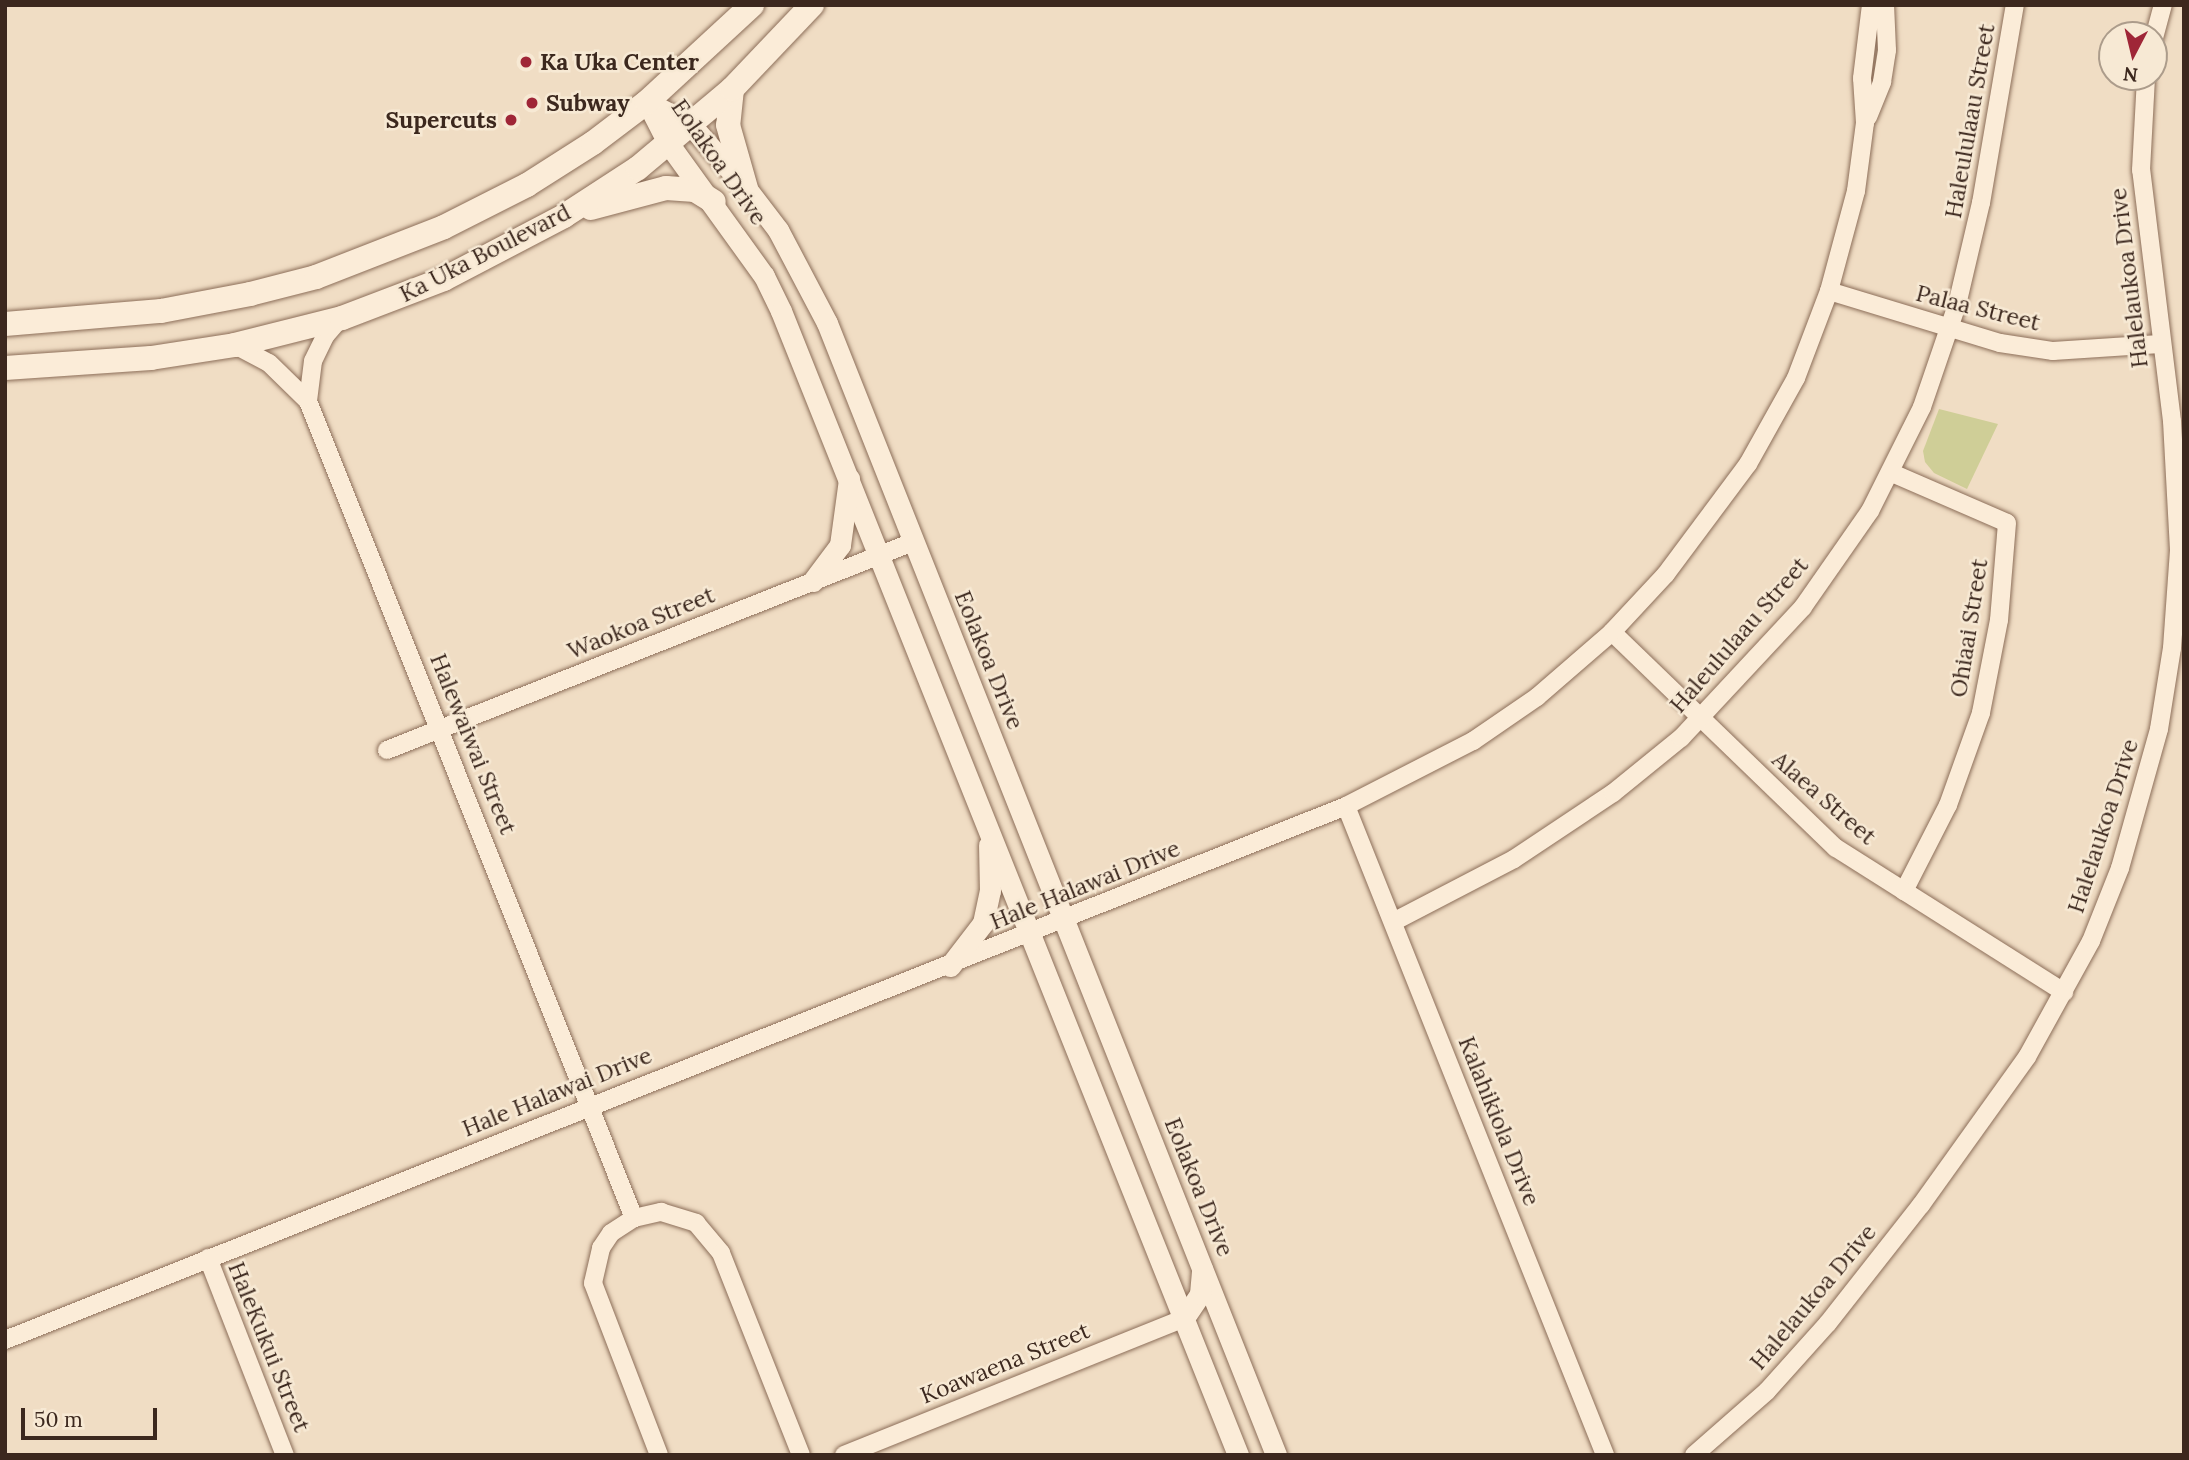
<!DOCTYPE html>
<html>
<head>
<meta charset="utf-8">
<style>
  body { margin:0 }
  #map { position:relative; width:2189px; height:1460px; overflow:hidden; background:#f0ddc4; font-family:Lora,serif }
  div>[style] { position:absolute }
  .green>* { inset:0; background:#cfce97 }
  .roads { filter:drop-shadow(0 0 2px #8c6e59) drop-shadow(0 0 2px #8c6e59) }
  .minor>* { height:18px; margin:-9px; padding:0 9px; transform-origin:9px; border-radius:9px; background:#fbecd8 }
  .tertiary>* { height:21px; margin:-10.5px; padding:0 10.5px; transform-origin:10.5px; border-radius:10.5px; background:#fbecd8 }
  .secondary>* { height:24px; margin:-12px; padding:0 12px; transform-origin:12px; border-radius:12px; background:#fbecd8 }
  .dots>* { width:19px; height:19px; translate:-50% -50%; box-sizing:border-box; border:4px solid #f7e9d4; border-radius:50% }
  span { translate:-50% -50%; white-space:nowrap; text-align:center; line-height:1.15; -webkit-text-stroke:5px #f7e9d4; paint-order:stroke }
  .poi-label { font-size:23px; color:#3c281e; font-weight:700 }
  .left { translate:0 -50%; text-align:left }
  .right { translate:-100% -50%; text-align:right }
  .street-label { font-size:23px; color:#3c281e }
  .frame { position:absolute; inset:0; border:7px solid #3c281e; pointer-events:none }
  .north { position:absolute; left:2098px; top:21px; width:70px; height:70px; box-sizing:border-box; background:#f7e9d4; border:2px solid #ac9c8b; border-radius:50%; rotate:187deg; font-size:19px; font-weight:700; line-height:28px; text-align:center; color:#3c281e }
  .north::after { content:''; display:block; margin:auto; width:24px; height:32px; background:#9f2637; clip-path:polygon(50% 0,100% 100%,50% 72%,0 100%) }
  .scale { position:absolute; left:21px; top:1408px; width:136px; height:32px; box-sizing:border-box; border:4px solid #3c281e; border-top:0; padding-left:9px; font-size:21px; line-height:24px; white-space:nowrap; color:#3c281e; -webkit-text-stroke:5px #f7e9d4; paint-order:stroke }
</style>
</head>
<body>
<div id="map">
  <div class="green">
    <i style="clip-path:polygon(1939px 409px,1998px 424px,1967px 489px,1934px 473px,1925px 462px,1923px 451px)"></i>
  </div>
  <div class="roads">
    <div class="minor">
      <i style="left:2154px;top:38px;width:34px;rotate:-75deg"></i>
      <i style="left:1868px;top:117px;width:38px;rotate:-68deg"></i>
      <i style="left:1882px;top:82px;width:32px;rotate:-81deg"></i>
      <i style="left:1887px;top:50px;width:45px;rotate:-92.5deg"></i>
      <i style="left:1829px;top:291px;width:179px;rotate:16.9deg"></i>
      <i style="left:2000px;top:343px;width:54px;rotate:8.6deg"></i>
      <i style="left:2053px;top:351px;width:107px;rotate:-3.7deg"></i>
      <i style="left:235px;top:345px;width:38px;rotate:28deg"></i>
      <i style="left:269px;top:363px;width:54px;rotate:44.3deg"></i>
      <i style="left:308px;top:401px;width:880px;rotate:68.25deg"></i>
      <i style="left:308px;top:401px;width:40px;rotate:-82.9deg"></i>
      <i style="left:313px;top:361px;width:28px;rotate:-64deg"></i>
      <i style="left:325px;top:336px;width:23px;rotate:-49deg"></i>
      <i style="left:1892px;top:473px;width:125px;rotate:23.5deg"></i>
      <i style="left:2007px;top:523px;width:97px;rotate:94.7deg"></i>
      <i style="left:1999px;top:620px;width:95px;rotate:101deg"></i>
      <i style="left:1981px;top:713px;width:98px;rotate:109.7deg"></i>
      <i style="left:1948px;top:805px;width:97px;rotate:117.1deg"></i>
      <i style="left:1612px;top:632px;width:311px;rotate:44deg"></i>
      <i style="left:1836px;top:848px;width:270px;rotate:32.3deg"></i>
      <i style="left:387px;top:750px;width:566px;rotate:-21.58deg"></i>
      <i style="left:1346px;top:806px;width:699px;rotate:68.24deg"></i>
      <i style="left:1393px;top:922px;width:136px;rotate:-27.5deg"></i>
      <i style="left:1514px;top:859px;width:119px;rotate:-33.7deg"></i>
      <i style="left:1613px;top:793px;width:87px;rotate:-39deg"></i>
      <i style="left:1681px;top:738px;width:179px;rotate:-47deg"></i>
      <i style="left:1803px;top:607px;width:117px;rotate:-55.1deg"></i>
      <i style="left:1870px;top:511px;width:116px;rotate:-63.4deg"></i>
      <i style="left:1922px;top:407px;width:108px;rotate:-71.1deg"></i>
      <i style="left:1957px;top:305px;width:105px;rotate:-76.8deg"></i>
      <i style="left:1981px;top:203px;width:201px;rotate:-80.3deg"></i>
      <i style="left:208px;top:1258px;width:212px;rotate:68.7deg"></i>
      <i style="left:5px;top:1340px;width:1443px;rotate:-21.71deg"></i>
      <i style="left:1346px;top:806px;width:143px;rotate:-27.1deg"></i>
      <i style="left:1473px;top:741px;width:78px;rotate:-34.5deg"></i>
      <i style="left:1537px;top:697px;width:99px;rotate:-40.9deg"></i>
      <i style="left:1612px;top:632px;width:79px;rotate:-47deg"></i>
      <i style="left:1666px;top:574px;width:137px;rotate:-53.3deg"></i>
      <i style="left:1748px;top:464px;width:98px;rotate:-60.8deg"></i>
      <i style="left:1796px;top:378px;width:93px;rotate:-69.2deg"></i>
      <i style="left:1829px;top:291px;width:104px;rotate:-74.9deg"></i>
      <i style="left:1856px;top:191px;width:69px;rotate:-82.5deg"></i>
      <i style="left:1865px;top:123px;width:45px;rotate:-93.8deg"></i>
      <i style="left:1862px;top:78px;width:74px;rotate:-83deg"></i>
      <i style="left:659px;top:1455px;width:184px;rotate:-111deg"></i>
      <i style="left:593px;top:1283px;width:36px;rotate:-77deg"></i>
      <i style="left:601px;top:1248px;width:18px;rotate:-56deg"></i>
      <i style="left:611px;top:1233px;width:27px;rotate:-33deg"></i>
      <i style="left:634px;top:1218px;width:28px;rotate:-13deg"></i>
      <i style="left:661px;top:1212px;width:37px;rotate:17deg"></i>
      <i style="left:696px;top:1223px;width:39px;rotate:50deg"></i>
      <i style="left:721px;top:1253px;width:217px;rotate:68.4deg"></i>
      <i style="left:844px;top:1455px;width:367px;rotate:-21.9deg"></i>
      <i style="left:1694px;top:1455px;width:97px;rotate:-41.2deg"></i>
      <i style="left:1767px;top:1391px;width:91px;rotate:-48.1deg"></i>
      <i style="left:1828px;top:1323px;width:150px;rotate:-51.8deg"></i>
      <i style="left:1921px;top:1205px;width:182px;rotate:-54.4deg"></i>
      <i style="left:2027px;top:1057px;width:132px;rotate:-61.1deg"></i>
      <i style="left:2091px;top:941px;width:79px;rotate:-68.3deg"></i>
      <i style="left:2120px;top:868px;width:144px;rotate:-74.3deg"></i>
      <i style="left:2159px;top:729px;width:82px;rotate:-80.9deg"></i>
      <i style="left:2172px;top:648px;width:98px;rotate:-85.9deg"></i>
      <i style="left:2179px;top:550px;width:129px;rotate:-93.1deg"></i>
      <i style="left:2172px;top:421px;width:253px;rotate:-97deg"></i>
      <i style="left:2141px;top:170px;width:93px;rotate:-86.9deg"></i>
    </div>
    <div class="tertiary">
      <i style="left:647px;top:102px;width:48px;rotate:27.1deg"></i>
      <i style="left:690px;top:124px;width:85px;rotate:48.8deg"></i>
      <i style="left:746px;top:188px;width:53px;rotate:52.7deg"></i>
      <i style="left:778px;top:230px;width:105px;rotate:62.2deg"></i>
      <i style="left:827px;top:323px;width:1218px;rotate:68.36deg"></i>
      <i style="left:647px;top:102px;width:46px;rotate:62.9deg"></i>
      <i style="left:668px;top:143px;width:164px;rotate:54.2deg"></i>
      <i style="left:764px;top:276px;width:39px;rotate:64deg"></i>
      <i style="left:781px;top:311px;width:1232px;rotate:68.22deg"></i>
      <i style="left:813px;top:581px;width:45px;rotate:-53.1deg"></i>
      <i style="left:840px;top:545px;width:67px;rotate:-82.2deg"></i>
      <i style="left:950px;top:966px;width:54px;rotate:-52.5deg"></i>
      <i style="left:983px;top:923px;width:33px;rotate:-78deg"></i>
      <i style="left:990px;top:891px;width:46px;rotate:-91.2deg"></i>
      <i style="left:1184px;top:1318px;width:29px;rotate:-56deg"></i>
      <i style="left:1200px;top:1294px;width:25px;rotate:-85deg"></i>
    </div>
    <div class="secondary">
      <i style="left:732px;top:89px;width:36px;rotate:96deg"></i>
      <i style="left:728px;top:125px;width:66px;rotate:74.1deg"></i>
      <i style="left:591px;top:208px;width:78px;rotate:-14.9deg"></i>
      <i style="left:666px;top:188px;width:29px;rotate:4deg"></i>
      <i style="left:695px;top:190px;width:22px;rotate:32deg"></i>
      <i style="left:5px;top:324px;width:157px;rotate:-4.8deg"></i>
      <i style="left:161px;top:311px;width:91px;rotate:-10.8deg"></i>
      <i style="left:250px;top:294px;width:68px;rotate:-14.4deg"></i>
      <i style="left:316px;top:277px;width:137px;rotate:-21.3deg"></i>
      <i style="left:444px;top:227px;width:93px;rotate:-26.8deg"></i>
      <i style="left:527px;top:185px;width:78px;rotate:-32.5deg"></i>
      <i style="left:593px;top:143px;width:68px;rotate:-37.2deg"></i>
      <i style="left:647px;top:102px;width:143px;rotate:-42.7deg"></i>
      <i style="left:5px;top:368px;width:146px;rotate:-3.9deg"></i>
      <i style="left:151px;top:358px;width:85px;rotate:-8.8deg"></i>
      <i style="left:235px;top:345px;width:110px;rotate:-14.2deg"></i>
      <i style="left:342px;top:318px;width:109px;rotate:-20.9deg"></i>
      <i style="left:444px;top:279px;width:136px;rotate:-27.7deg"></i>
      <i style="left:564px;top:216px;width:88px;rotate:-33deg"></i>
      <i style="left:638px;top:168px;width:123px;rotate:-40deg"></i>
      <i style="left:732px;top:89px;width:116px;rotate:-46.4deg"></i>
    </div>
  </div>
  <div class="dots">
    <i style="left:526px;top:62px;background:#9f2637"></i>
    <i style="left:532px;top:103px;background:#9f2637"></i>
    <i style="left:511px;top:120px;background:#9f2637"></i>
  </div>
  <div class="poi-label">
    <span class="left" style="left:540px;top:62px">Ka Uka Center</span>
    <span class="left" style="left:546px;top:103px">Subway</span>
    <span class="right" style="left:497px;top:120px">Supercuts</span>
  </div>
  <div class="street-label">
    <span style="left:1970px;top:121px;rotate:-80deg">Haleululaau Street</span>
    <span style="left:719px;top:162px;rotate:55deg">Eolakoa Drive</span>
    <span style="left:485px;top:253px;rotate:-27deg">Ka Uka Boulevard</span>
    <span style="left:2129px;top:278px;rotate:-97deg">Halelaukoa Drive</span>
    <span style="left:1978px;top:308px;rotate:14deg">Palaa Street</span>
    <span style="left:641px;top:623px;rotate:-22deg">Waokoa Street</span>
    <span style="left:1969px;top:628px;rotate:-81deg">Ohiaai Street</span>
    <span style="left:1739px;top:635px;rotate:-49deg">Haleululaau Street</span>
    <span style="left:989px;top:660px;rotate:68deg">Eolakoa Drive</span>
    <span style="left:473px;top:744px;rotate:68deg">Halewaiwai Street</span>
    <span style="left:1824px;top:798px;rotate:41deg">Alaea Street</span>
    <span style="left:2103px;top:826px;rotate:-72deg">Halelaukoa Drive</span>
    <span style="left:1085px;top:885px;rotate:-22deg">Hale Halawai Drive</span>
    <span style="left:557px;top:1092px;rotate:-22deg">Hale Halawai Drive</span>
    <span style="left:1499px;top:1121px;rotate:68deg">Kalahikiola Drive</span>
    <span style="left:1199px;top:1187px;rotate:68deg">Eolakoa Drive</span>
    <span style="left:1813px;top:1297px;rotate:-50deg">Halelaukoa Drive</span>
    <span style="left:269px;top:1347px;rotate:68deg">HaleKukui Street</span>
    <span style="left:1005px;top:1363px;rotate:-22deg">Koawaena Street</span>
  </div>
  <div class="frame"></div>
  <div class="north">N</div>
  <div class="scale">50 m</div>
</div>
</body>
</html>
